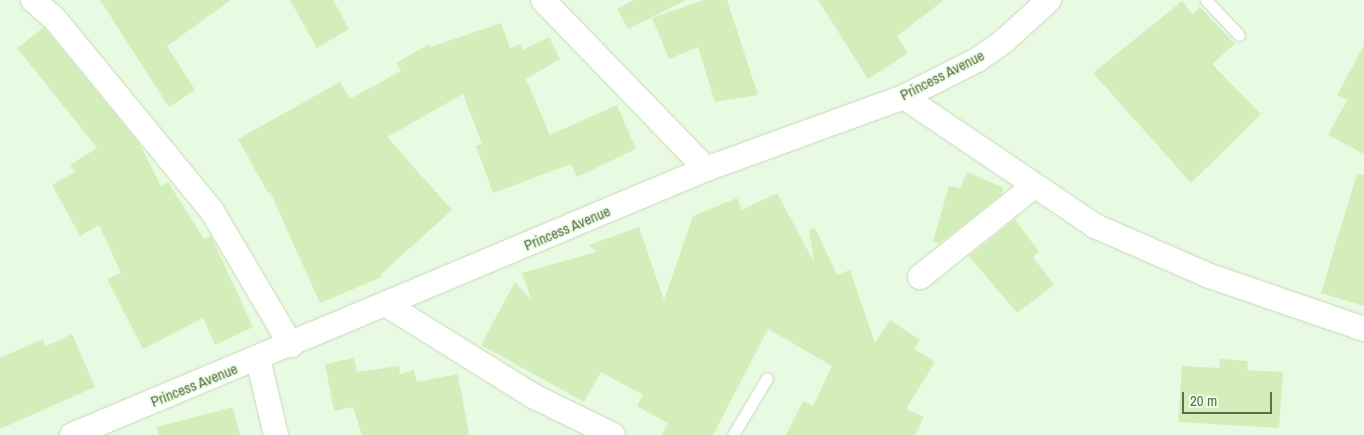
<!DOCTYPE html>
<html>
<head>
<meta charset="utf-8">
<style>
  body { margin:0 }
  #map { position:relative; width:1364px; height:435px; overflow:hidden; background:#e8fae1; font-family:"Archivo Narrow",sans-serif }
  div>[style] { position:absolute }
  .building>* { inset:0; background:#d3eebb }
  .roads { filter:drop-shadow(0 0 1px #c6d9b9) drop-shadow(0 0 1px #c6d9b9) }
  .service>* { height:11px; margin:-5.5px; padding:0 5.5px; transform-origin:5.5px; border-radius:5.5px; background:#fff }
  .minor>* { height:24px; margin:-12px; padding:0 12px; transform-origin:12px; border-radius:12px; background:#fff }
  span { translate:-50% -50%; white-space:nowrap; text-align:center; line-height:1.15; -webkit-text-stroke:4px #edfee7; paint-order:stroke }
  .street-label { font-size:15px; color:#5d704a }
  .scale { position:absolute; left:1182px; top:392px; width:90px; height:22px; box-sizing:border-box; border:2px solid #5d704a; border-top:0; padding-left:6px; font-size:15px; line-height:18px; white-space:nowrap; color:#5d704a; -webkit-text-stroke:4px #edfee7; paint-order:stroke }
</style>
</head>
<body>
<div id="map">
  <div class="building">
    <i style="clip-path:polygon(100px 0,231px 0,167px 46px,195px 90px,169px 107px)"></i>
    <i style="clip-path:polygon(290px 0,333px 0,349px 29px,317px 48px)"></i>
    <i style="clip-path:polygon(634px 0,686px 0,628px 29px,617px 9px)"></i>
    <i style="clip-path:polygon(704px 0,727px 0,758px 95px,715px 102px,698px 47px,669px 59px,652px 18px)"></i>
    <i style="clip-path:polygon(818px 0,944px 0,897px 36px,908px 53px,868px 79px)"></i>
    <i style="clip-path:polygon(1182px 1px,1193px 14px,1200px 7px,1235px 44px,1212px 64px,1261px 114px,1191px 183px,1093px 73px)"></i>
    <i style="clip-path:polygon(501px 23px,510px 48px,521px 44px,523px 50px,549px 37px,560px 59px,526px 79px,550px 135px,617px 105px,636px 149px,577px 177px,571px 164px,493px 193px,476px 146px,482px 144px,463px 94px,387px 137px,452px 210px,381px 274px,382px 277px,320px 303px,270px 192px,268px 193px,238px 139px,340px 82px,350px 99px,401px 71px,396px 63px,429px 44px,431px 47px)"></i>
    <i style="clip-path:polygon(44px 27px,139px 143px,161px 186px,168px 182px,204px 239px,211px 236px,253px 327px,215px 345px,203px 318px,143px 349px,107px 279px,121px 273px,99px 225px,80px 236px,52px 185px,75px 172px,70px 165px,97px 148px,17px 48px)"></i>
    <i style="clip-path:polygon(1364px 45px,1364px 154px,1328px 135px,1347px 100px,1337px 95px)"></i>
    <i style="clip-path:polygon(967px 172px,1004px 188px,1001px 195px,940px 243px,933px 242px,949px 186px,960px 188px)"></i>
    <i style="clip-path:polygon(1357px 174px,1364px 175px,1364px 306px,1321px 293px)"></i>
    <i style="clip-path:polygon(777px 193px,814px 262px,809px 230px,815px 228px,837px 275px,850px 270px,875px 343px,890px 320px,920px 340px,914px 349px,935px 362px,906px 409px,924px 417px,915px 435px,786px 435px,803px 401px,813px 406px,832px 366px,768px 329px,713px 435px,662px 435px,668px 423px,637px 406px,643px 395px,601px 372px,584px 402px,481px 345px,515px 282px,532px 301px,522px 273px,596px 252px,589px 245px,639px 227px,664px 300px,693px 216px,737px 198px,742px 210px)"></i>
    <i style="clip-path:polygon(1015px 219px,1039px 252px,1033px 257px,1054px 285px,1017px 313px,969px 256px)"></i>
    <i style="clip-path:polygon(72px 334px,95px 387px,0 429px,0 358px,43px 339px,46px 346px)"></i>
    <i style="clip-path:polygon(354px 358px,357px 372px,399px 366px,400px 374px,414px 370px,417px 382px,458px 374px,469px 435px,362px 435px,353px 407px,334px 411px,325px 364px)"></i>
    <i style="clip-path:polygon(1220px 359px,1248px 361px,1247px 370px,1283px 372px,1279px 428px,1178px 422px,1182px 366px,1219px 368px)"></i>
    <i style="clip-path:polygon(233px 407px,240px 435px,158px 435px,157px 427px)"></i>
  </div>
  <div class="roads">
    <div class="service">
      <i style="left:1206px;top:0;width:48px;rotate:46.7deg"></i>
      <i style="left:733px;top:435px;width:66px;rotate:-59.2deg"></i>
    </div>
    <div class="minor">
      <i style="left:33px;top:0;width:28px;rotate:41deg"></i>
      <i style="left:54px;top:18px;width:249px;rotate:50.7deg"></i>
      <i style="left:212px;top:211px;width:156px;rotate:59.5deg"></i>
      <i style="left:543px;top:0;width:235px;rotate:46deg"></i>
      <i style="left:904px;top:97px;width:230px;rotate:34deg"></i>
      <i style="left:1095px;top:226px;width:122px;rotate:23.6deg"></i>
      <i style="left:1207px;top:275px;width:166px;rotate:19deg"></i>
      <i style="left:920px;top:277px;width:146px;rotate:-38.6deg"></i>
      <i style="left:387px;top:305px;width:172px;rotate:31.9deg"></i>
      <i style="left:533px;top:396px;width:89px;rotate:26deg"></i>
      <i style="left:258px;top:359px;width:78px;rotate:76.7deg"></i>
      <i style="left:72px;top:435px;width:688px;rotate:-22.76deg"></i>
      <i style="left:706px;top:169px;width:211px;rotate:-20deg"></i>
      <i style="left:904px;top:97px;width:82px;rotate:-26.9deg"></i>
      <i style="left:977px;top:60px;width:33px;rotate:-35deg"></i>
      <i style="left:1004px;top:41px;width:61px;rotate:-42.3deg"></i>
    </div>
  </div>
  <div class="street-label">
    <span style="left:942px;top:75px;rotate:-27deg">Princess Avenue</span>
    <span style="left:567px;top:228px;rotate:-23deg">Princess Avenue</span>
    <span style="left:194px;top:385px;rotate:-22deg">Princess Avenue</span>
  </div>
  <div class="scale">20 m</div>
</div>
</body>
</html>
